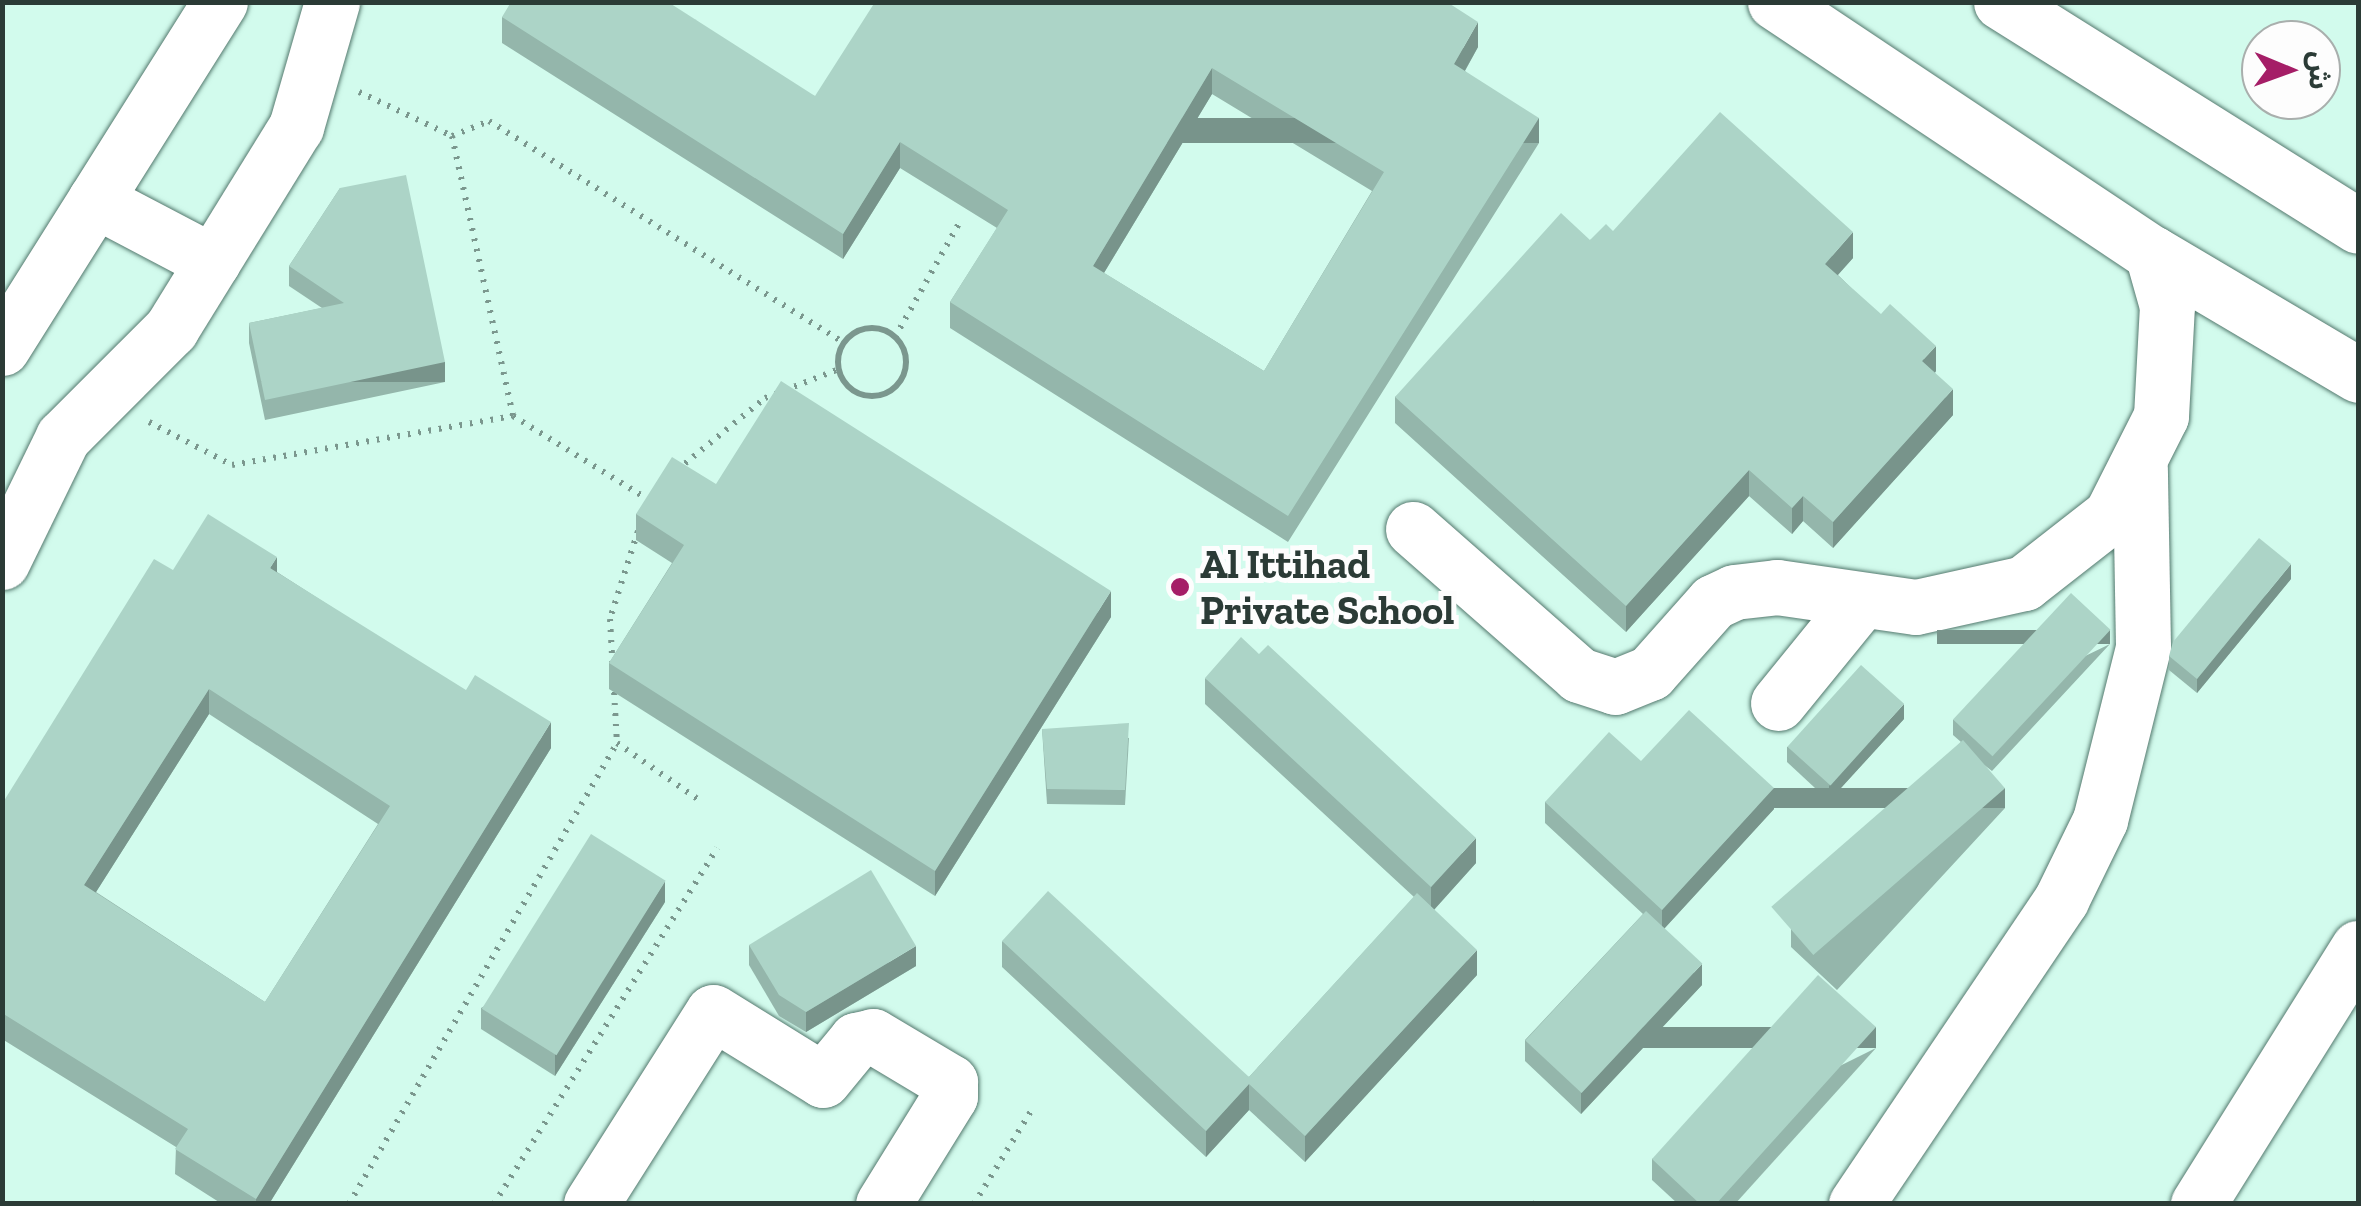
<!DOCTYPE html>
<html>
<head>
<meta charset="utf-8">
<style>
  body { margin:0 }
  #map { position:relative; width:2361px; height:1206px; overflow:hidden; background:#d2fbed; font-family:"Zilla Slab","Noto Sans Arabic",serif }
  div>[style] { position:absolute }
  .path>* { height:6px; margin-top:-3px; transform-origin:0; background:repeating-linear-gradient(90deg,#7b978e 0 2.5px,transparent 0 10.5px) }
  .path>.ring { margin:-3px; padding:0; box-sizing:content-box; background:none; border:6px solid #7b978e; border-radius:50% }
  .roads { filter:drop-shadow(0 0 2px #54796e) drop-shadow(0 0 2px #54796e) }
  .minor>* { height:55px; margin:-27.5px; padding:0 27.5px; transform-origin:27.5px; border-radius:27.5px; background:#fff }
  .wall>* { inset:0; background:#94b6ab }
  .shaded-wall>* { inset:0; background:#78948b; transform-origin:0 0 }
  .building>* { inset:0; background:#acd4c7; transform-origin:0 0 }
  .dots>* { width:28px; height:28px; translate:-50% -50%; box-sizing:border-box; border:5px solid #fdfdfd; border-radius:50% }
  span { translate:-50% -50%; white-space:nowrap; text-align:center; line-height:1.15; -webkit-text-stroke:10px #fdfdfd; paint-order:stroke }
  .poi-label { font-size:40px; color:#2b3b36; font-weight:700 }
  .left { translate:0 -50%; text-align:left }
  .frame { position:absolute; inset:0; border:5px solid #2b3b36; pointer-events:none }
  .north { position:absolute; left:2241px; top:20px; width:100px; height:100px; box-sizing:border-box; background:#fdfdfd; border:2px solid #a9afad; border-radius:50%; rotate:91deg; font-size:28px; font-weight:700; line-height:40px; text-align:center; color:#2b3b36 }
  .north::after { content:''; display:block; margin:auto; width:35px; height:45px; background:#a51e67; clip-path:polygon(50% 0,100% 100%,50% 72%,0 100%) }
</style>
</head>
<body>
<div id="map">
  <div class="path">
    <i style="left:359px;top:92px;width:103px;rotate:25.3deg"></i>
    <i style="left:452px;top:136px;width:287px;rotate:77.7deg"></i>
    <i style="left:513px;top:416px;width:163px;rotate:31.7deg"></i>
    <i style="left:452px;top:136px;width:40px;rotate:-22deg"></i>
    <i style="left:489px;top:121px;width:419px;rotate:32deg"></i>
    <i class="ring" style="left:838px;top:328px;width:62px;height:62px"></i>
    <i style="left:895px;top:337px;width:134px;rotate:-60.6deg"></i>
    <i style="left:149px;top:422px;width:93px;rotate:27.4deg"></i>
    <i style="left:232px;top:465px;width:285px;rotate:-9.9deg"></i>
    <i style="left:677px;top:470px;width:114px;rotate:-39.3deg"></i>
    <i style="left:765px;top:398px;width:79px;rotate:-21.4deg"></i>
    <i style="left:638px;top:531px;width:92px;rotate:107.7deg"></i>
    <i style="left:610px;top:619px;width:124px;rotate:86.8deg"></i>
    <i style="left:617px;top:743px;width:103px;rotate:34.8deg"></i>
    <i style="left:349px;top:1204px;width:533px;rotate:-59.83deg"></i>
    <i style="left:494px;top:1204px;width:420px;rotate:-57.9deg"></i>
    <i style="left:974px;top:1204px;width:115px;rotate:-58.5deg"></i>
    <i style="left:1535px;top:1204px;width:4px;rotate:-56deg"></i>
  </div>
  <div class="roads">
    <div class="minor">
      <i style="left:1775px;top:2px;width:453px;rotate:33.7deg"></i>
      <i style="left:2152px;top:253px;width:239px;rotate:30.6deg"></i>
      <i style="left:2001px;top:2px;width:421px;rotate:32.1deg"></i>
      <i style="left:95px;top:200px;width:133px;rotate:27.7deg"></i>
      <i style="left:2px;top:348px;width:409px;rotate:-57.8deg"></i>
      <i style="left:1413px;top:529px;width:221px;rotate:41.3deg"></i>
      <i style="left:1579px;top:675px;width:38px;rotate:18deg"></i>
      <i style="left:1615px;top:687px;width:38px;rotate:-22deg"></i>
      <i style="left:1650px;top:673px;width:95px;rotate:-48.4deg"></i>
      <i style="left:1713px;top:602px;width:23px;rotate:-25deg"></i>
      <i style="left:1734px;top:592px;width:43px;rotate:-6.6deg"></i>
      <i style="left:1777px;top:587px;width:140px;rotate:8.2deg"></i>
      <i style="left:1916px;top:607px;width:111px;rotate:-12.5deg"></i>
      <i style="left:2024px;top:583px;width:110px;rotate:-38deg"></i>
      <i style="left:2111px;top:515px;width:111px;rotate:-63.2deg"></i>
      <i style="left:2161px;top:416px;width:110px;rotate:-86.9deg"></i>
      <i style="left:2167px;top:306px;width:55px;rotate:-105.8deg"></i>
      <i style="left:2px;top:562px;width:139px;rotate:-64deg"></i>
      <i style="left:63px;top:437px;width:153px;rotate:-45deg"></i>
      <i style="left:171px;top:329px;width:238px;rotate:-58.3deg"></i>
      <i style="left:296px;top:127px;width:130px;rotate:-73.9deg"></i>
      <i style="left:1778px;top:703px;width:132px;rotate:-50.9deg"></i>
      <i style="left:591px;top:1204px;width:227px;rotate:-57.6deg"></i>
      <i style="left:713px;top:1012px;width:129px;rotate:31.7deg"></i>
      <i style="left:823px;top:1080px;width:52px;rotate:-50.5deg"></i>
      <i style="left:856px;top:1040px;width:17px;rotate:-13deg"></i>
      <i style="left:873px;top:1036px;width:90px;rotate:30.9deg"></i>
      <i style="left:950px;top:1082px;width:14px;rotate:90deg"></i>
      <i style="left:950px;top:1096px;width:127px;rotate:121.8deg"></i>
      <i style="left:1856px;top:1204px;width:367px;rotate:-56deg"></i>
      <i style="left:2061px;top:900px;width:89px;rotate:-64deg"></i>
      <i style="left:2100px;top:820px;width:178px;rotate:-76deg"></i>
      <i style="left:2143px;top:647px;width:179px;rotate:-91deg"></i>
      <i style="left:2198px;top:1204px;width:302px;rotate:-58deg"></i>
    </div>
  </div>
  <div class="wall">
    <i style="clip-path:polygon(evenodd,502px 17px,815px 96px,1478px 47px,1465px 71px,1539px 143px,1288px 542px,950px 328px,950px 302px,997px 228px,900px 168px,843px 259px,502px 43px,502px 17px,1212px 94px,1372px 191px,1264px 371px,1104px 273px,1212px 94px)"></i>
    <i style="clip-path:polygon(340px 188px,445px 382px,265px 420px,249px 343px,249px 323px,322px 308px,289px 286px,289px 266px)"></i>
    <i style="clip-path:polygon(1613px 231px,1853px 258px,1838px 275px,1936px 371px,1935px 373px,1953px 415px,1833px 548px,1803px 521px,1792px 534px,1749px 496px,1626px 632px,1395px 423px,1395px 397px,1590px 240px)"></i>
    <i style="clip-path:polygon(716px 484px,1111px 617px,935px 896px,609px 689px,609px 663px,672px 563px,636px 540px,636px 514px)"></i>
    <i style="clip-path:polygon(evenodd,277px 572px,551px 748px,269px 1204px,222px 1204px,175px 1174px,176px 1147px,2px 1039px,2px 804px,277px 572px,209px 714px,378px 824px,265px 1002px,96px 892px,209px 714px)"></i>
    <i style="clip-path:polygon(2291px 579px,2197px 693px,2169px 670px,2169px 656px)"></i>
    <i style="clip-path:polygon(2110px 644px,1992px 771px,1983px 764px,2005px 808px,1837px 990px,1791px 947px,1791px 927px,1961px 742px,1953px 735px,1953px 720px)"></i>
    <i style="clip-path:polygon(1205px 678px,1476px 863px,1434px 910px,1477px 975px,1305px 1162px,1249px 1110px,1206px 1157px,1002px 967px,1002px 941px,1249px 1077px,1414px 897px,1205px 704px)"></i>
    <i style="clip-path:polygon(1904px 719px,1829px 801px,1787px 762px,1787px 747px)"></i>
    <i style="clip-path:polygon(1042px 729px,1129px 738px,1125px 805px,1047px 804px)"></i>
    <i style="clip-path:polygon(1641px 761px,1774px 809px,1664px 929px,1702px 985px,1581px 1114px,1525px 1061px,1525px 1040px,1643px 914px,1545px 823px,1545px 802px)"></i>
    <i style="clip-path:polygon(665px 902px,555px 1076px,481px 1029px,481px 1008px)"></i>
    <i style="clip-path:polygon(749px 945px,916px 966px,806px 1032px,779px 1016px,749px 965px)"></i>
    <i style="clip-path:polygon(1876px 1048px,1735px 1204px,1678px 1204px,1652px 1180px,1652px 1159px)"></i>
  </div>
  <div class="shaded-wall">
    <i style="clip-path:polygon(1478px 22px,1478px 47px,1454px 90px,1454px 64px)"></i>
    <i style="clip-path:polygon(1212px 68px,1212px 94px,1093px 291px,1093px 266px)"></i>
    <i style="left:1539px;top:118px;width:25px;height:471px;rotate:90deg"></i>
    <i style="clip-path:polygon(900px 142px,900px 168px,843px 259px,843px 234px)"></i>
    <i style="clip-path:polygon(1853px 232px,1853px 258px,1825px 289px,1825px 264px)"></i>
    <i style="clip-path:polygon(1936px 346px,1936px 371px,1922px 387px,1922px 361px)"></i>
    <i style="left:445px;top:362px;width:20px;height:184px;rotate:90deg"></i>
    <i style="clip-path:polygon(1953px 389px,1953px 415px,1833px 548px,1833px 522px)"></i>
    <i style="clip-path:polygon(1749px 470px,1749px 496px,1626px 632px,1626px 606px)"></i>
    <i style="clip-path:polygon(1803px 496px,1803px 521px,1792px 534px,1792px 508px)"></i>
    <i style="clip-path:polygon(277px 557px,277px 583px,270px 568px)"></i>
    <i style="clip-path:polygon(2291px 564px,2291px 579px,2197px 693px,2197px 679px)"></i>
    <i style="clip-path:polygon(1111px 591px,1111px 617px,935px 896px,935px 871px)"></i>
    <i style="left:2110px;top:630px;width:14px;height:173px;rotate:90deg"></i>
    <i style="clip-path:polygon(209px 689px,209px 714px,84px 911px,84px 885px)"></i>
    <i style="clip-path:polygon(1904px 704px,1904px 719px,1829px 801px,1829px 786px)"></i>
    <i style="clip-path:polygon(551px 722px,551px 748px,269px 1204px,256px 1204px,256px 1199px)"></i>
    <i style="clip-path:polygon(1774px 788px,1774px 809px,1662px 931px,1662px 910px)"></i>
    <i style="left:2005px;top:788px;width:20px;height:248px;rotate:90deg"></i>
    <i style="clip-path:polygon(1476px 838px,1476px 863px,1431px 913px,1431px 887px)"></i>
    <i style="clip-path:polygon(665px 881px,665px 902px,555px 1076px,555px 1055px)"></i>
    <i style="clip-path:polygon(916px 946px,916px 966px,806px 1032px,806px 1012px)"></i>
    <i style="clip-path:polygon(1477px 950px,1477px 975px,1305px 1162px,1305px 1136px)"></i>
    <i style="clip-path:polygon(1702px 964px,1702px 985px,1581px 1114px,1581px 1093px)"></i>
    <i style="left:1876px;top:1027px;width:21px;height:239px;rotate:90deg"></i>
    <i style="clip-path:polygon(1249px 1084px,1249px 1110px,1206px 1157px,1206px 1131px)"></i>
  </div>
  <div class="building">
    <i style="clip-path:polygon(evenodd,511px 2px,668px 2px,815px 96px,875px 2px,1447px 2px,1478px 22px,1454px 64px,1539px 118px,1288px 516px,950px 302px,1008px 210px,900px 142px,843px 234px,502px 17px,511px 2px,1212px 68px,1384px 172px,1264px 371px,1093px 266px,1212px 68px)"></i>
    <i style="clip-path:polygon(1720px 112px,1853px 232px,1825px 264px,1881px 314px,1890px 304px,1936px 346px,1922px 361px,1953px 389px,1833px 522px,1803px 496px,1792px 508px,1749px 470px,1626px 606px,1395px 397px,1561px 213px,1590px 240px,1606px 224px,1613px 231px)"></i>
    <i style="clip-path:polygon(406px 175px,445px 362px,265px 400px,249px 323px,344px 303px,289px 266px,340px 188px)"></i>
    <i style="clip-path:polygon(781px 381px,1111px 591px,935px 871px,609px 663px,684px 545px,636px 514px,672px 457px,716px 484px)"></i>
    <i style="clip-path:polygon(evenodd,208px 514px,277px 557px,270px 568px,466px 690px,475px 675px,551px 722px,256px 1199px,175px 1149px,188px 1129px,2px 1013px,2px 804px,154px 559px,173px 570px,208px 514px,209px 689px,390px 806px,265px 1002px,84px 885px,209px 689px)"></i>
    <i style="clip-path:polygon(2259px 538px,2291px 564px,2197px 679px,2169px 656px,2173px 642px)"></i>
    <i style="left:2071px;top:593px;width:54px;height:173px;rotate:43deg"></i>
    <i style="clip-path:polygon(1241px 637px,1259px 654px,1268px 645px,1476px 838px,1431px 887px,1205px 678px)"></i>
    <i style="left:1861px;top:665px;width:58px;height:110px;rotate:42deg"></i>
    <i style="clip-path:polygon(1689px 710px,1774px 788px,1662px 910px,1545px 802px,1609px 732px,1641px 761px)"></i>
    <i style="clip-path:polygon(1129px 723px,1125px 790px,1047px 789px,1042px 729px)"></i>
    <i style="left:1963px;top:740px;width:64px;height:254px;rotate:49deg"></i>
    <i style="left:591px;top:834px;width:88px;height:206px;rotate:32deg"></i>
    <i style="clip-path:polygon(871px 870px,916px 946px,806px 1012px,779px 995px,749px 945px)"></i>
    <i style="clip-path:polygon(1048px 891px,1249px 1077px,1417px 893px,1477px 950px,1305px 1136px,1249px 1084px,1206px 1131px,1002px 941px)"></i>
    <i style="left:1646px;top:911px;width:77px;height:177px;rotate:43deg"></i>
    <i style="clip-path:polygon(1818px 975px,1876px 1027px,1716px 1204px,1700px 1204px,1652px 1159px)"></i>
  </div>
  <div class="dots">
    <i style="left:1180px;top:587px;background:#a51e67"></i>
  </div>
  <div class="poi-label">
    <span class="left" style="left:1200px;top:587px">Al Ittihad<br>Private School</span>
  </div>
  <div class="frame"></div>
  <div class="north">ش</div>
</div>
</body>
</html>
